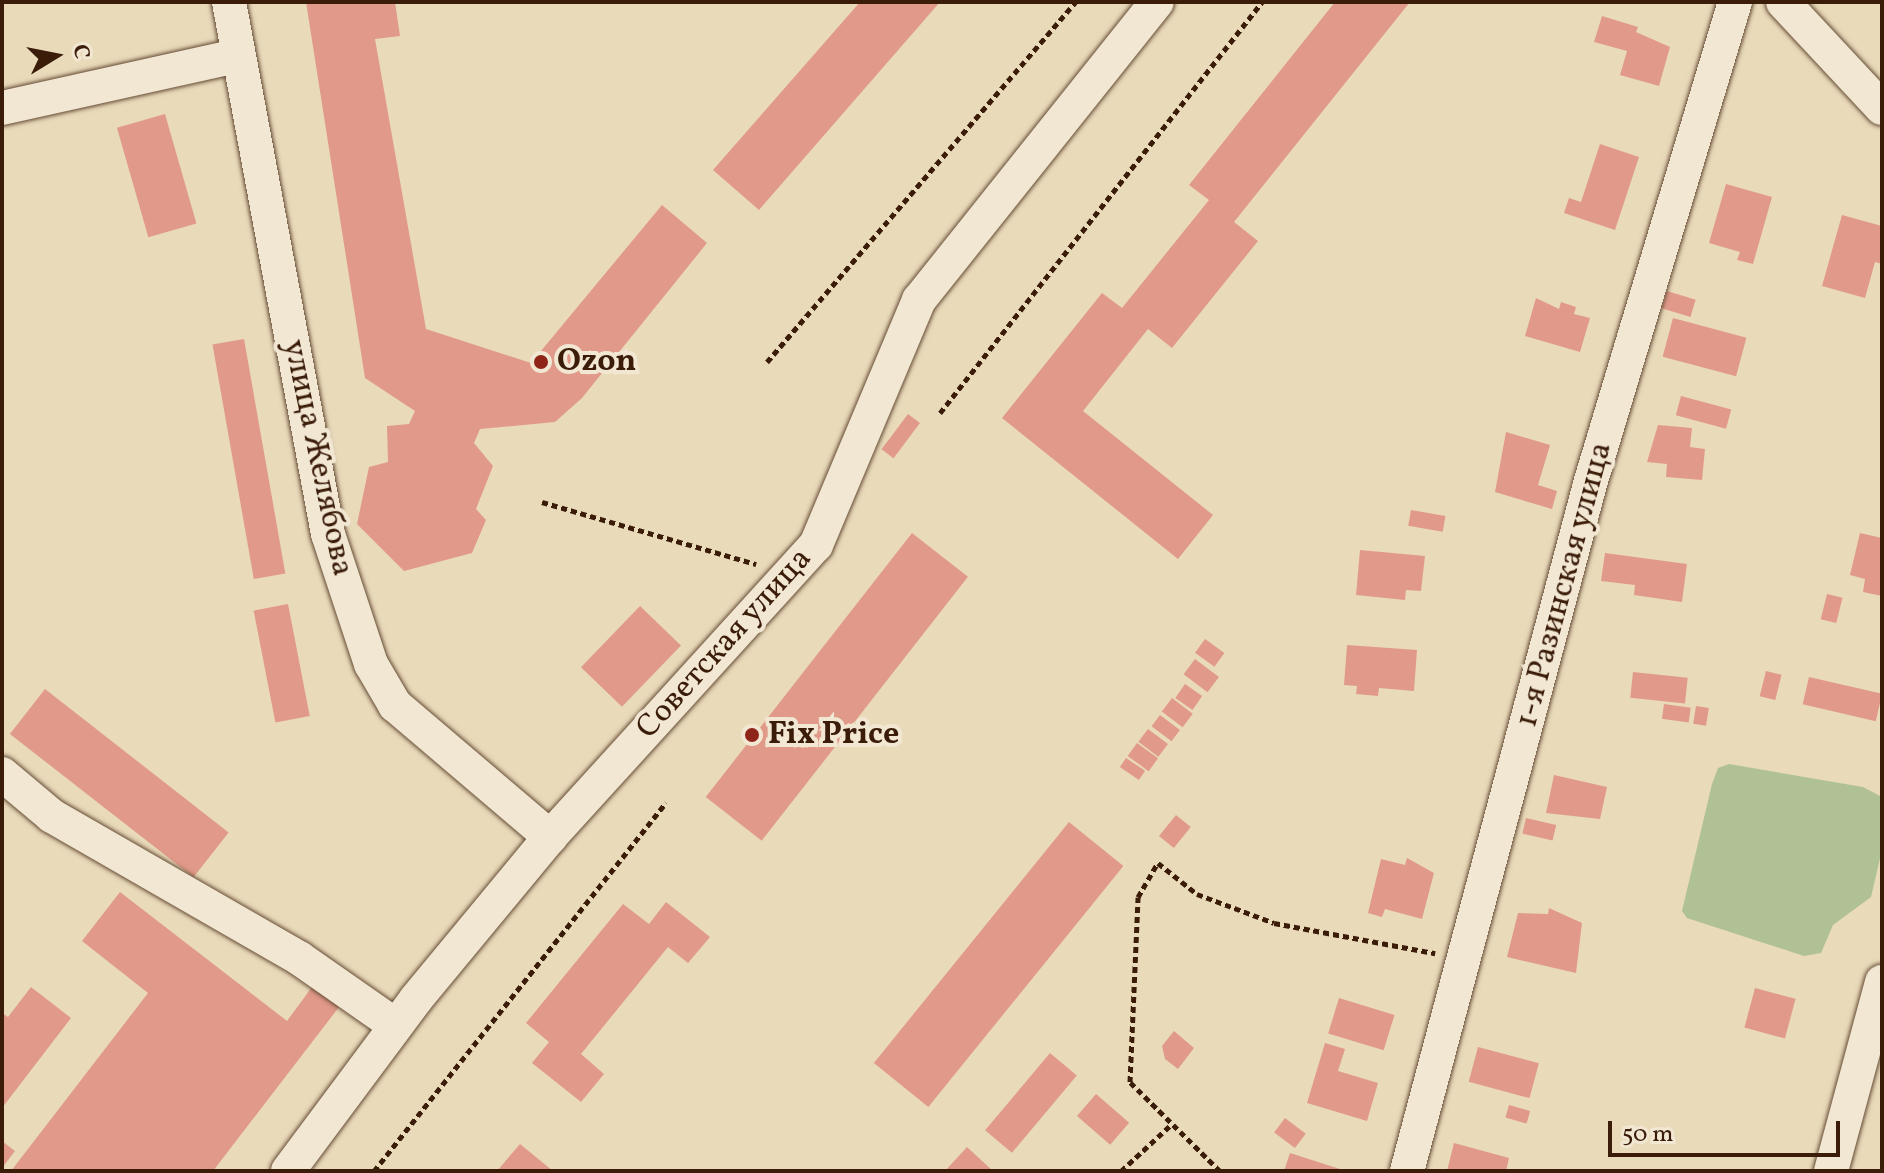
<!DOCTYPE html>
<html>
<head>
<meta charset="utf-8">
<style>
  body { margin:0 }
  #map { position:relative; width:1884px; height:1173px; overflow:hidden; background:#e9daba; font-family:Vollkorn,serif }
  div>[style] { position:absolute }
  .green>* { inset:0; background:#b0c195 }
  .building>* { inset:0; background:#e19a89; transform-origin:0 0 }
  .path>* { height:5px; margin-top:-2.5px; transform-origin:0; background:repeating-linear-gradient(90deg,#3a1c09 0 6px,transparent 0 10px) }
  .roads { filter:drop-shadow(0 0 2px #664c35) drop-shadow(0 0 2px #664c35) }
  .minor>* { height:34px; margin:-17px; padding:0 17px; transform-origin:17px; border-radius:17px; background:#f1e7d2 }
  .dots>* { width:22px; height:22px; translate:-50% -50%; box-sizing:border-box; border:4px solid #f1e7d2; border-radius:50% }
  span { translate:-50% -50%; white-space:nowrap; text-align:center; line-height:1.15; -webkit-text-stroke:8px #f1e7d2; paint-order:stroke }
  .poi-label { font-size:32px; color:#3a1c09; font-weight:700 }
  .left { translate:0 -50%; text-align:left }
  .street-label { font-size:32px; color:#3a1c09 }
  .frame { position:absolute; inset:0; border:4px solid #3a1c09; pointer-events:none }
  .north { position:absolute; left:16px; top:16px; width:80px; height:80px; -webkit-text-stroke:6px #f1e7d2; paint-order:stroke; rotate:80deg; font-size:22px; font-weight:700; line-height:32px; text-align:center; color:#3a1c09 }
  .north::after { content:''; display:block; margin:auto; width:28px; height:36px; background:#3a1c09; clip-path:polygon(50% 0,100% 100%,50% 72%,0 100%) }
  .scale { position:absolute; left:1608px; top:1121px; width:232px; height:36px; box-sizing:border-box; border:4px solid #3a1c09; border-top:0; padding-left:10px; font-size:24px; line-height:28px; white-space:nowrap; color:#3a1c09; -webkit-text-stroke:6px #f1e7d2; paint-order:stroke }
</style>
</head>
<body>
<div id="map">
  <div class="green">
    <i style="clip-path:polygon(1729px 764px,1863px 787px,1882px 797px,1882px 850px,1871px 897px,1833px 925px,1821px 953px,1804px 956px,1687px 918px,1682px 911px,1712px 784px,1718px 768px)"></i>
  </div>
  <div class="building">
    <i style="clip-path:polygon(306px 2px,395px 2px,400px 36px,375px 39px,426px 329px,531px 363px,662px 205px,707px 243px,582px 398px,555px 422px,480px 429px,474px 443px,493px 466px,476px 509px,486px 520px,472px 553px,404px 571px,357px 524px,369px 467px,388px 462px,387px 426px,409px 424px,415px 411px,365px 378px)"></i>
    <i style="clip-path:polygon(860px 2px,940px 2px,759px 210px,713px 170px)"></i>
    <i style="clip-path:polygon(1335px 2px,1410px 2px,1234px 222px,1258px 241px,1172px 348px,1148px 329px,1083px 411px,1213px 515px,1178px 559px,1002px 418px,1102px 293px,1122px 308px,1209px 200px,1189px 185px)"></i>
    <i style="clip-path:polygon(1602px 16px,1638px 27px,1636px 32px,1670px 47px,1659px 86px,1620px 75px,1627px 51px,1594px 42px)"></i>
    <i style="left:165px;top:114px;width:114px;height:50px;rotate:74deg"></i>
    <i style="clip-path:polygon(1600px 144px,1639px 157px,1615px 230px,1564px 213px,1569px 198px,1581px 202px)"></i>
    <i style="clip-path:polygon(1726px 184px,1772px 197px,1753px 264px,1737px 260px,1740px 252px,1709px 243px)"></i>
    <i style="clip-path:polygon(1842px 215px,1882px 226px,1882px 264px,1875px 262px,1865px 298px,1822px 286px)"></i>
    <i style="left:1667px;top:291px;width:30px;height:18px;rotate:17deg"></i>
    <i style="clip-path:polygon(1536px 298px,1559px 309px,1561px 302px,1576px 307px,1574px 314px,1590px 318px,1580px 352px,1525px 336px)"></i>
    <i style="left:1673px;top:318px;width:76px;height:40px;rotate:15deg"></i>
    <i style="left:244px;top:339px;width:238px;height:32px;rotate:80deg"></i>
    <i style="left:1681px;top:396px;width:52px;height:20px;rotate:15deg"></i>
    <i style="left:908px;top:414px;width:15px;height:44px;rotate:37deg"></i>
    <i style="clip-path:polygon(1658px 425px,1692px 428px,1690px 447px,1705px 449px,1702px 480px,1666px 477px,1667px 464px,1647px 462px)"></i>
    <i style="clip-path:polygon(1506px 432px,1550px 445px,1538px 485px,1557px 491px,1552px 509px,1495px 492px)"></i>
    <i style="left:1411px;top:510px;width:35px;height:16px;rotate:10deg"></i>
    <i style="left:912px;top:533px;width:71px;height:335px;rotate:38deg"></i>
    <i style="clip-path:polygon(1860px 533px,1882px 538px,1882px 596px,1863px 592px,1865px 579px,1850px 575px)"></i>
    <i style="clip-path:polygon(1360px 550px,1425px 556px,1421px 591px,1406px 590px,1405px 600px,1356px 595px)"></i>
    <i style="clip-path:polygon(1605px 553px,1687px 564px,1682px 602px,1634px 595px,1635px 585px,1601px 581px)"></i>
    <i style="left:1827px;top:594px;width:16px;height:26px;rotate:14deg"></i>
    <i style="left:288px;top:604px;width:114px;height:35px;rotate:79deg"></i>
    <i style="left:640px;top:606px;width:57px;height:85px;rotate:44deg"></i>
    <i style="left:1205px;top:639px;width:24px;height:17px;rotate:36deg"></i>
    <i style="clip-path:polygon(1347px 645px,1417px 650px,1414px 691px,1379px 688px,1378px 696px,1356px 694px,1357px 686px,1344px 685px)"></i>
    <i style="left:1195px;top:659px;width:30px;height:19px;rotate:37deg"></i>
    <i style="left:1766px;top:671px;width:16px;height:26px;rotate:14deg"></i>
    <i style="left:1633px;top:672px;width:55px;height:26px;rotate:6deg"></i>
    <i style="left:1809px;top:677px;width:75px;height:28px;rotate:13deg"></i>
    <i style="left:1185px;top:684px;width:21px;height:17px;rotate:35deg"></i>
    <i style="left:45px;top:689px;width:233px;height:57px;rotate:38deg"></i>
    <i style="left:1172px;top:698px;width:26px;height:17px;rotate:37deg"></i>
    <i style="left:1664px;top:704px;width:27px;height:15px;rotate:8deg"></i>
    <i style="left:1696px;top:706px;width:13px;height:18px;rotate:9deg"></i>
    <i style="left:1160px;top:715px;width:25px;height:14px;rotate:37deg"></i>
    <i style="left:1148px;top:729px;width:25px;height:16px;rotate:37deg"></i>
    <i style="left:1137px;top:743px;width:26px;height:16px;rotate:36deg"></i>
    <i style="left:1126px;top:758px;width:23px;height:11px;rotate:34deg"></i>
    <i style="clip-path:polygon(1554px 775px,1607px 787px,1600px 819px,1546px 813px)"></i>
    <i style="left:1176px;top:815px;width:19px;height:27px;rotate:39deg"></i>
    <i style="left:1526px;top:818px;width:31px;height:16px;rotate:13deg"></i>
    <i style="left:1069px;top:822px;width:70px;height:310px;rotate:39deg"></i>
    <i style="clip-path:polygon(1407px 858px,1434px 873px,1422px 919px,1385px 909px,1382px 917px,1368px 913px,1381px 859px,1405px 865px)"></i>
    <i style="clip-path:polygon(120px 892px,287px 1021px,312px 987px,339px 1007px,213px 1171px,11px 1171px,148px 993px,82px 941px)"></i>
    <i style="clip-path:polygon(666px 902px,710px 937px,688px 963px,668px 947px,581px 1054px,604px 1074px,581px 1102px,532px 1063px,549px 1042px,526px 1023px,623px 904px,649px 924px)"></i>
    <i style="clip-path:polygon(1549px 908px,1582px 923px,1576px 973px,1507px 957px,1518px 913px,1548px 914px)"></i>
    <i style="clip-path:polygon(31px 987px,71px 1018px,2px 1108px,2px 1013px,8px 1017px)"></i>
    <i style="left:1755px;top:988px;width:42px;height:41px;rotate:15deg"></i>
    <i style="left:1339px;top:998px;width:58px;height:37px;rotate:17deg"></i>
    <i style="clip-path:polygon(1174px 1031px,1194px 1048px,1178px 1069px,1165px 1059px,1162px 1046px)"></i>
    <i style="clip-path:polygon(1325px 1043px,1345px 1049px,1338px 1071px,1378px 1083px,1367px 1121px,1307px 1103px)"></i>
    <i style="left:1478px;top:1047px;width:63px;height:36px;rotate:15deg"></i>
    <i style="left:1050px;top:1053px;width:35px;height:101px;rotate:40deg"></i>
    <i style="left:1096px;top:1094px;width:44px;height:29px;rotate:41deg"></i>
    <i style="left:1509px;top:1105px;width:22px;height:13px;rotate:16deg"></i>
    <i style="left:1285px;top:1118px;width:26px;height:18px;rotate:37deg"></i>
    <i style="clip-path:polygon(2px 1141px,15px 1151px,2px 1168px)"></i>
    <i style="clip-path:polygon(1454px 1143px,1509px 1158px,1506px 1171px,1447px 1171px)"></i>
    <i style="clip-path:polygon(520px 1144px,553px 1171px,497px 1171px)"></i>
    <i style="clip-path:polygon(967px 1147px,993px 1171px,945px 1171px)"></i>
    <i style="clip-path:polygon(1290px 1153px,1343px 1170px,1343px 1171px,1284px 1171px)"></i>
  </div>
  <div class="path">
    <i style="left:767px;top:362px;width:474px;rotate:-49.4deg"></i>
    <i style="left:940px;top:413px;width:522px;rotate:-51.92deg"></i>
    <i style="left:542px;top:502px;width:223px;rotate:16.2deg"></i>
    <i style="left:374px;top:1171px;width:470px;rotate:-51.6deg"></i>
    <i style="left:1121px;top:1171px;width:69px;rotate:-42.7deg"></i>
    <i style="left:1220px;top:1171px;width:127px;rotate:-135.3deg"></i>
    <i style="left:1130px;top:1082px;width:185px;rotate:-87.5deg"></i>
    <i style="left:1138px;top:897px;width:39px;rotate:-60deg"></i>
    <i style="left:1158px;top:863px;width:50px;rotate:38.5deg"></i>
    <i style="left:1197px;top:894px;width:82px;rotate:20.6deg"></i>
    <i style="left:1274px;top:923px;width:164px;rotate:10.6deg"></i>
  </div>
  <div class="roads">
    <div class="minor">
      <i style="left:229px;top:2px;width:541px;rotate:79.46deg"></i>
      <i style="left:328px;top:534px;width:137px;rotate:71.7deg"></i>
      <i style="left:371px;top:664px;width:48px;rotate:59.7deg"></i>
      <i style="left:395px;top:705px;width:204px;rotate:40.4deg"></i>
      <i style="left:1783px;top:2px;width:145px;rotate:47deg"></i>
      <i style="left:2px;top:108px;width:241px;rotate:-12.5deg"></i>
      <i style="left:2px;top:774px;width:65px;rotate:40deg"></i>
      <i style="left:52px;top:816px;width:285px;rotate:29.9deg"></i>
      <i style="left:299px;top:958px;width:117px;rotate:34.9deg"></i>
      <i style="left:288px;top:1171px;width:214px;rotate:-53.3deg"></i>
      <i style="left:416px;top:999px;width:210px;rotate:-50.4deg"></i>
      <i style="left:550px;top:837px;width:395px;rotate:-47.7deg"></i>
      <i style="left:816px;top:545px;width:266px;rotate:-67.2deg"></i>
      <i style="left:919px;top:300px;width:381px;rotate:-51.4deg"></i>
      <i style="left:1407px;top:1171px;width:711px;rotate:-75.08deg"></i>
      <i style="left:1590px;top:484px;width:503px;rotate:-73.26deg"></i>
      <i style="left:1831px;top:1171px;width:196px;rotate:-74.9deg"></i>
    </div>
  </div>
  <div class="dots">
    <i style="left:541px;top:362px;background:#8f2418"></i>
    <i style="left:752px;top:735px;background:#8f2418"></i>
  </div>
  <div class="poi-label">
    <span class="left" style="left:557px;top:362px">Ozon</span>
    <span class="left" style="left:768px;top:735px">Fix Price</span>
  </div>
  <div class="street-label">
    <span style="left:317px;top:458px;rotate:78deg">улица Желябова</span>
    <span style="left:1565px;top:585px;rotate:-75deg">1-я Разинская улица</span>
    <span style="left:725px;top:644px;rotate:-48deg">Советская улица</span>
  </div>
  <div class="frame"></div>
  <div class="north">С</div>
  <div class="scale">50 m</div>
</div>
</body>
</html>
